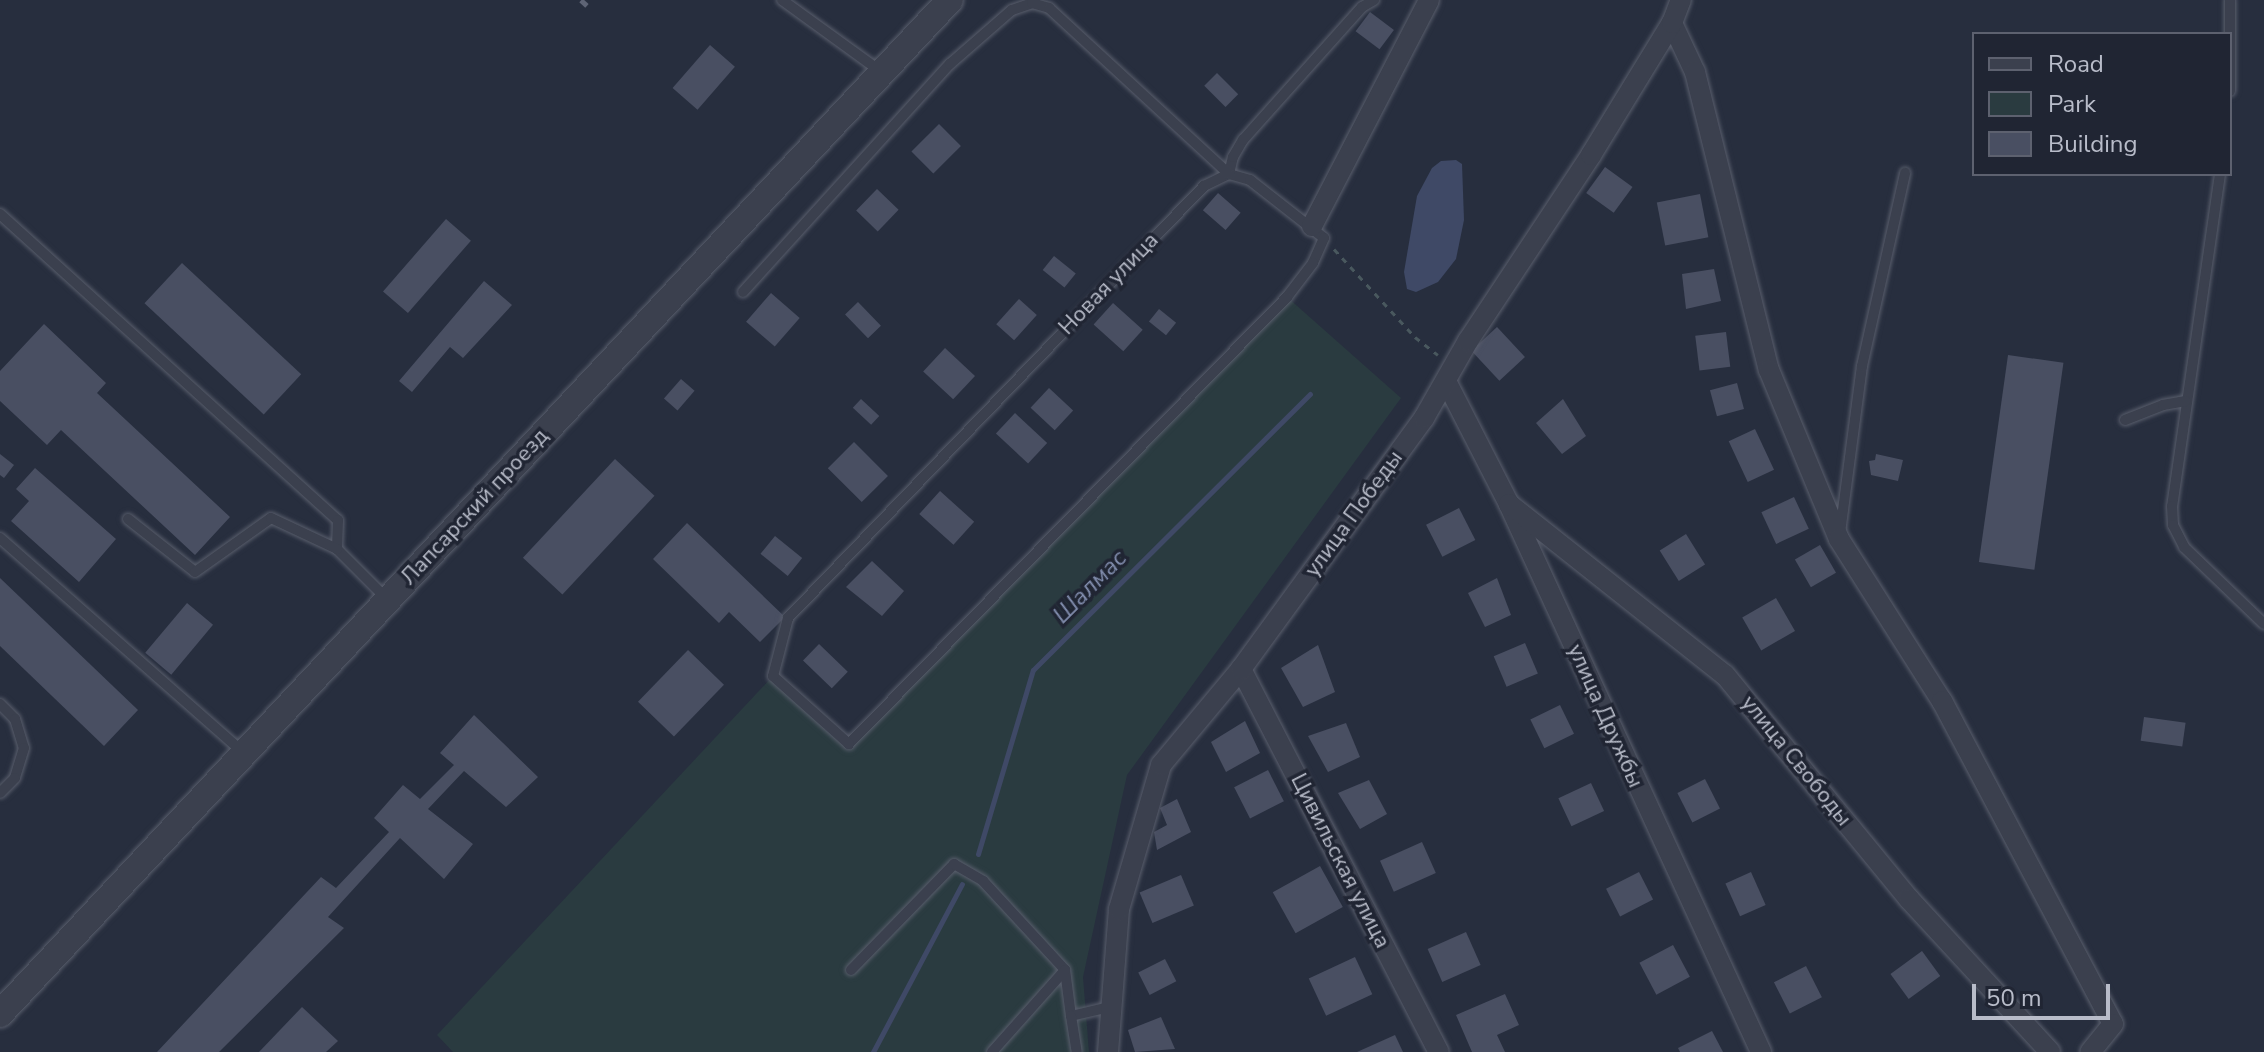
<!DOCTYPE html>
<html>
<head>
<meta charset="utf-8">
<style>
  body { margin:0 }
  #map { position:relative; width:2264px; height:1052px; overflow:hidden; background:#272e3e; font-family:"Nunito Sans",sans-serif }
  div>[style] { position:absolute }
  .green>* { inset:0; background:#2a3b40 }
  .water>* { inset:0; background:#3f4966 }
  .stream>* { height:5px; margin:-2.5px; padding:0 2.5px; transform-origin:2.5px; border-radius:2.5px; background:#3f4966 }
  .building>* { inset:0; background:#494f62; transform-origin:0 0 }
  .path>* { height:3px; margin-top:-1.5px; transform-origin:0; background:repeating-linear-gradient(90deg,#49585e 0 6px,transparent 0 12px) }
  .roads { filter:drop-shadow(0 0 2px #595e6c) drop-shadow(0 0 2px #595e6c) }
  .service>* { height:10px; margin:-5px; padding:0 5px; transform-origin:5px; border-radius:5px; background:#3b404e }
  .minor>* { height:20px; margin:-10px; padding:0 10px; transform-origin:10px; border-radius:10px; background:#3b404e }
  .tertiary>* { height:26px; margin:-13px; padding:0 13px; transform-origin:13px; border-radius:13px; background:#3b404e }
  .rail>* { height:5px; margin-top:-2.5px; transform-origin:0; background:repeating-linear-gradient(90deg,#5e6475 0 8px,transparent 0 16px) }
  span { translate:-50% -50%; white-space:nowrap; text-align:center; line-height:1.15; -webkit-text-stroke:7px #202533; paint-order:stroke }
  .street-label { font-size:22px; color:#b8bcc9 }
  .water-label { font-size:24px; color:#828eae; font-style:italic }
  .legend { position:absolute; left:1972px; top:32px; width:260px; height:144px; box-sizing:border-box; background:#202533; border:2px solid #5d616f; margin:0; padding:10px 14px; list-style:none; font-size:24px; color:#b8bcc9 }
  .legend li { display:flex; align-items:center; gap:16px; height:40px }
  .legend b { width:40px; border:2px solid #5d616f }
  .scale { position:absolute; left:1972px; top:984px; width:138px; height:36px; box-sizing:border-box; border:4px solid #b8bcc9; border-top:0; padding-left:10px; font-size:24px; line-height:28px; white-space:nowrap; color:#b8bcc9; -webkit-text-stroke:6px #202533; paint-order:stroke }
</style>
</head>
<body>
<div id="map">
  <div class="green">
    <i style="clip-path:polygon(1287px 297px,1401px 398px,1127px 775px,1083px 977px,1089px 1052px,453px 1052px,437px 1035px,773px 676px,848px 744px)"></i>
  </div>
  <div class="water">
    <i style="clip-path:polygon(1456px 160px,1462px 164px,1464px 220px,1456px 259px,1438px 282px,1416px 292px,1407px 289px,1404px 272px,1417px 196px,1432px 168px,1441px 161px)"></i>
  </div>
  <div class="stream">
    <i style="left:978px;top:854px;width:192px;rotate:-73.4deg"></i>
    <i style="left:1033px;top:670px;width:391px;rotate:-44.9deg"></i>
    <i style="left:873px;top:1052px;width:190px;rotate:-62.1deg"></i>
  </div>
  <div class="building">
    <i style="left:1370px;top:12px;width:30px;height:24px;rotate:37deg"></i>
    <i style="left:710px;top:45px;width:33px;height:57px;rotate:41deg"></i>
    <i style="left:1217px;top:73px;width:30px;height:18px;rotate:45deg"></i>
    <i style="left:939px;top:124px;width:31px;height:39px;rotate:45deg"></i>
    <i style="left:1605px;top:167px;width:34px;height:32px;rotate:36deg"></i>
    <i style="left:877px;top:189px;width:30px;height:30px;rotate:44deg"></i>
    <i style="left:1218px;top:193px;width:30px;height:23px;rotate:41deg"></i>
    <i style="left:1700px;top:194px;width:44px;height:44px;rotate:79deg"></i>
    <i style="left:446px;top:219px;width:33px;height:96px;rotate:41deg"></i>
    <i style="left:1054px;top:256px;width:28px;height:18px;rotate:39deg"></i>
    <i style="left:182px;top:263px;width:163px;height:55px;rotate:43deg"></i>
    <i style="clip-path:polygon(1714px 269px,1721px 301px,1686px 309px,1682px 274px)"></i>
    <i style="clip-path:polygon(484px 281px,512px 305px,463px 358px,450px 347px,412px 392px,399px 381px)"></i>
    <i style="left:771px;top:293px;width:38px;height:38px;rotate:41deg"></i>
    <i style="left:1019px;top:299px;width:24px;height:34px;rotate:42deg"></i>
    <i style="left:858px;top:302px;width:33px;height:18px;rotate:46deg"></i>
    <i style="left:1113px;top:303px;width:40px;height:29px;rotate:42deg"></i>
    <i style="left:1159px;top:309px;width:22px;height:16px;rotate:39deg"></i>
    <i style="clip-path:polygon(44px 324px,106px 383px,97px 393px,230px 517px,195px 555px,61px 430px,47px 445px,0 401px,0 371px)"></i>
    <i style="left:1497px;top:327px;width:41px;height:35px;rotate:47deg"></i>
    <i style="left:1726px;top:332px;width:35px;height:31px;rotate:83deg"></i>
    <i style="left:945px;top:348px;width:41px;height:32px;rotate:43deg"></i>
    <i style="left:2008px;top:355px;width:56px;height:209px;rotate:8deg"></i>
    <i style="left:681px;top:379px;width:18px;height:26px;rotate:41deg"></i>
    <i style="left:1737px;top:383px;width:27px;height:28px;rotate:75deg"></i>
    <i style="left:1049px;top:388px;width:33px;height:27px;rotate:43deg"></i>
    <i style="left:861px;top:399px;width:25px;height:12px;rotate:43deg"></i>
    <i style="clip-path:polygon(1563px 399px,1586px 436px,1562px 454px,1536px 423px)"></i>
    <i style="left:1015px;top:413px;width:44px;height:28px;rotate:43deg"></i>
    <i style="left:1755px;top:429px;width:45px;height:29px;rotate:65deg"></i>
    <i style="left:854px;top:442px;width:48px;height:37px;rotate:45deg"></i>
    <i style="clip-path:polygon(0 454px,14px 465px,4px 478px,0 475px)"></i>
    <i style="clip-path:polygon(1876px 454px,1903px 460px,1898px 481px,1871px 475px,1869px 461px,1875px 460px)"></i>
    <i style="left:615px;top:459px;width:54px;height:135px;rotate:43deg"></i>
    <i style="clip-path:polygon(35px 468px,116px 539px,79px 582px,11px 521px,29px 501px,16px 489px)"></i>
    <i style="left:940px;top:491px;width:46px;height:31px;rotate:42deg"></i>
    <i style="left:1794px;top:497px;width:35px;height:36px;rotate:65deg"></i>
    <i style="left:1459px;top:508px;width:36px;height:37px;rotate:63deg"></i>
    <i style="clip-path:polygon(687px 523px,785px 617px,760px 642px,729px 612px,719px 623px,653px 559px)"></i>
    <i style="left:1686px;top:534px;width:36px;height:31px;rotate:58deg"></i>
    <i style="left:775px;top:536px;width:35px;height:23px;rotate:39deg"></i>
    <i style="left:1820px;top:545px;width:32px;height:29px;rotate:60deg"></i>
    <i style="clip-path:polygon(872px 561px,904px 591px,882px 616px,846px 587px)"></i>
    <i style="clip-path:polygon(0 578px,138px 710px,104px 746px,0 646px)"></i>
    <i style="clip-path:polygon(1497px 578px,1511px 615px,1485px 627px,1468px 593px)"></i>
    <i style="left:1776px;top:598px;width:38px;height:39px;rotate:60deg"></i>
    <i style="left:187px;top:603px;width:34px;height:65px;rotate:40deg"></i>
    <i style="left:1525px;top:643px;width:33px;height:34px;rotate:67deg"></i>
    <i style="left:819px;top:644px;width:40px;height:23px;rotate:44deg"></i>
    <i style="clip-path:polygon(1318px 645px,1335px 692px,1303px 707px,1281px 668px)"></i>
    <i style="left:688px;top:650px;width:50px;height:72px;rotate:44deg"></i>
    <i style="left:1560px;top:705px;width:32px;height:33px;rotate:64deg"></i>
    <i style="clip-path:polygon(474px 715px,538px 777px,506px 807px,464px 771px,428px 809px,473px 844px,444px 879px,400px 838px,328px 917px,344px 928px,219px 1052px,157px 1052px,321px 877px,336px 888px,389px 832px,374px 818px,403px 785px,420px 799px,454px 765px,440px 753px)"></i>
    <i style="left:2144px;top:717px;width:42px;height:24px;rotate:8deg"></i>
    <i style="clip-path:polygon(1245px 721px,1260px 753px,1226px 772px,1211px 742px)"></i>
    <i style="clip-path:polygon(1346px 723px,1360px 757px,1328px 772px,1308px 736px)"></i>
    <i style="left:1268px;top:770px;width:35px;height:38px;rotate:63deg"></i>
    <i style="left:1705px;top:779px;width:33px;height:31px;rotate:63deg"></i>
    <i style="clip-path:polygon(1369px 780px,1387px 814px,1360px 829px,1338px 793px)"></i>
    <i style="left:1591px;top:783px;width:31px;height:36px;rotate:65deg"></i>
    <i style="clip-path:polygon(1177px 799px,1191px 832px,1157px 850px,1154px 832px,1167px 825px,1160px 808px)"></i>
    <i style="left:1422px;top:842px;width:34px;height:46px;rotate:66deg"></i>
    <i style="left:1320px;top:866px;width:47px;height:54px;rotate:61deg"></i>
    <i style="left:1639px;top:872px;width:31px;height:37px;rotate:63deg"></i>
    <i style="left:1751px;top:872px;width:36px;height:28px;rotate:66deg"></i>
    <i style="left:1181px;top:875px;width:33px;height:45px;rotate:67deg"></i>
    <i style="left:1466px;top:932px;width:36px;height:42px;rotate:66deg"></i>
    <i style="left:1673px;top:945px;width:36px;height:38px;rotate:62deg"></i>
    <i style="left:1922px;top:951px;width:31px;height:39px;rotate:54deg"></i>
    <i style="left:1355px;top:957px;width:41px;height:51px;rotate:65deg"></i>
    <i style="left:1165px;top:959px;width:25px;height:30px;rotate:63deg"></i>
    <i style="left:1806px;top:966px;width:35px;height:36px;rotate:63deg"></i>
    <i style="clip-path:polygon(1505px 994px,1519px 1025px,1497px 1035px,1505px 1052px,1472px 1052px,1456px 1015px)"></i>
    <i style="clip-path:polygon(302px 1007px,338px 1041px,326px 1052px,259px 1052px)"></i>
    <i style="clip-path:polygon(1161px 1017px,1175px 1049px,1135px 1052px,1128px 1030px)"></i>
    <i style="clip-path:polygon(1712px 1031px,1723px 1052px,1680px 1052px,1678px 1048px)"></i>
    <i style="clip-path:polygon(1395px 1035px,1403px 1052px,1357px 1052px)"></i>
  </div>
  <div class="path">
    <i style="left:1334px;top:249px;width:120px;rotate:47.4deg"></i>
    <i style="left:1415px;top:337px;width:29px;rotate:38deg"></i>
  </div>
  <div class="roads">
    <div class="service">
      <i style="left:782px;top:0;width:121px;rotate:35.9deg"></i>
      <i style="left:2230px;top:91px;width:91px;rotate:-90deg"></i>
      <i style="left:1229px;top:174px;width:22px;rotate:16deg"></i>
      <i style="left:1250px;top:180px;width:94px;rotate:38.1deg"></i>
      <i style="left:1324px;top:238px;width:27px;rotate:114deg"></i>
      <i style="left:1313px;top:263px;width:43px;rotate:127.4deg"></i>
      <i style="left:1287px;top:297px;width:626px;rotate:134.42deg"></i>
      <i style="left:849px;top:744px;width:102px;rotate:-138.2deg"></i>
      <i style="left:773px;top:676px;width:60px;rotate:-75.5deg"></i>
      <i style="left:788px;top:618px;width:600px;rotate:-46.08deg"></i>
      <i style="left:1204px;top:186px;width:28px;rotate:-26deg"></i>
      <i style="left:1229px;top:174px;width:17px;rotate:-77deg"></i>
      <i style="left:1233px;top:157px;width:20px;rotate:-60deg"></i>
      <i style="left:1243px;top:140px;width:178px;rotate:-48.2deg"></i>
      <i style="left:1362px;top:7px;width:14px;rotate:-30deg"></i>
      <i style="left:2220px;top:174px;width:335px;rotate:98.2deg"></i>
      <i style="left:2172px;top:506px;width:19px;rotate:87deg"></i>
      <i style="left:2173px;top:525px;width:25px;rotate:63deg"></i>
      <i style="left:2184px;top:547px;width:111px;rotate:43.9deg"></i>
      <i style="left:0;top:214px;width:456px;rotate:42.2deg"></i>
      <i style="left:338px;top:520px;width:29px;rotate:92deg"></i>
      <i style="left:337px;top:549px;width:71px;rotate:45deg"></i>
      <i style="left:743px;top:292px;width:308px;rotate:-47.8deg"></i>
      <i style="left:950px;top:64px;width:82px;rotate:-41.1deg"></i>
      <i style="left:1012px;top:10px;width:21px;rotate:-19deg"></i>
      <i style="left:1032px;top:3px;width:18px;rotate:16deg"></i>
      <i style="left:1049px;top:8px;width:245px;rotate:42.7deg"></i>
      <i style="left:2125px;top:420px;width:41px;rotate:-21.5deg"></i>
      <i style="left:2163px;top:405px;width:23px;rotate:-10deg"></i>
      <i style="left:128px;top:519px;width:85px;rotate:38.3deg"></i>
      <i style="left:195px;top:572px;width:93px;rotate:-35.4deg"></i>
      <i style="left:271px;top:518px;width:73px;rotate:25.2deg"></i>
      <i style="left:1840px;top:533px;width:168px;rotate:-82.5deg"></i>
      <i style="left:1862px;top:366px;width:198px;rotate:-77.4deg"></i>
      <i style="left:0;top:538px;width:324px;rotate:41.4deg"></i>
      <i style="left:0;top:704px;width:21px;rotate:45deg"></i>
      <i style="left:15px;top:719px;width:30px;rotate:73deg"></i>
      <i style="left:24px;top:748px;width:31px;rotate:107deg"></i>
      <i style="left:15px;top:778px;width:21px;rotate:135deg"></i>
      <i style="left:851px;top:970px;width:148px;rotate:-45.8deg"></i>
      <i style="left:954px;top:864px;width:34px;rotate:30deg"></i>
      <i style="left:983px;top:881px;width:121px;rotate:47.3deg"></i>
      <i style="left:1065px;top:970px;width:46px;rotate:82.6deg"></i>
      <i style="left:1071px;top:1016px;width:39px;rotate:-13deg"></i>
      <i style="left:1071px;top:1016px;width:36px;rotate:81deg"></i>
      <i style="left:992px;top:1052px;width:110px;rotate:-48.3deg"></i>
    </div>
    <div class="minor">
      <i style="left:1672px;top:23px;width:54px;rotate:64.9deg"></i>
      <i style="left:1695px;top:72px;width:307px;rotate:76.1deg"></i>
      <i style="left:1769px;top:370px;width:183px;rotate:67.5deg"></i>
      <i style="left:1839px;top:539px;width:192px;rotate:57.6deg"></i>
      <i style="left:1942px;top:701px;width:365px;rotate:62.1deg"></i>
      <i style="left:2113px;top:1024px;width:36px;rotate:129deg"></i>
      <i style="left:1312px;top:226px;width:254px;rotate:-62.6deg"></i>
      <i style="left:1446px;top:381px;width:138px;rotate:62.9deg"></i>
      <i style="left:1509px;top:504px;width:603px;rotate:65.3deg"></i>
      <i style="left:1509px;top:504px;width:275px;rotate:38.4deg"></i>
      <i style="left:1725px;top:675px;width:290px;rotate:50.6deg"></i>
      <i style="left:1909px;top:899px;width:208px;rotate:47.3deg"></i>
      <i style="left:1241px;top:669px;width:431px;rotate:62.7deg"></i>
      <i style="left:1108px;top:1052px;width:143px;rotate:-85.6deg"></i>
      <i style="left:1119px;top:909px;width:150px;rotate:-73.7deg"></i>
      <i style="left:1161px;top:765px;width:125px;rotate:-50.2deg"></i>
      <i style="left:1241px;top:669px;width:311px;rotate:-53.9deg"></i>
      <i style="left:1424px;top:418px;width:89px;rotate:-60.3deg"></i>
      <i style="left:1468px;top:341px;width:223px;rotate:-56.5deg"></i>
      <i style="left:1591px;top:155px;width:155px;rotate:-58.5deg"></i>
      <i style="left:1672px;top:23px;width:25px;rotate:-69deg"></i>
    </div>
    <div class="tertiary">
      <i style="left:0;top:1014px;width:1389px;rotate:-46.87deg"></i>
    </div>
  </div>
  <div class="rail">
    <i style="left:581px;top:0;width:12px;rotate:42deg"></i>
  </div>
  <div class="street-label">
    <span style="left:1109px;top:284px;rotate:-46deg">Новая улица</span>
    <span style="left:475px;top:507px;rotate:-47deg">Лапсарский проезд</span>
    <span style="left:1354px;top:514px;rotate:-54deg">улица Победы</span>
    <span style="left:1605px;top:716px;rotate:66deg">улица Дружбы</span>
    <span style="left:1796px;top:761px;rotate:51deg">улица Свободы</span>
    <span style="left:1340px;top:861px;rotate:63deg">Цивильская улица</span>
  </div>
  <div class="water-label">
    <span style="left:1090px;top:587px;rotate:-45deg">Шалмас</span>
  </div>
  <ul class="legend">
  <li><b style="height:10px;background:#3b404e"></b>Road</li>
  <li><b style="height:22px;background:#2a3b40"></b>Park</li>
  <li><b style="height:22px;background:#494f62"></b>Building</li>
  </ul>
  <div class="scale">50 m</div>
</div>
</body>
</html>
